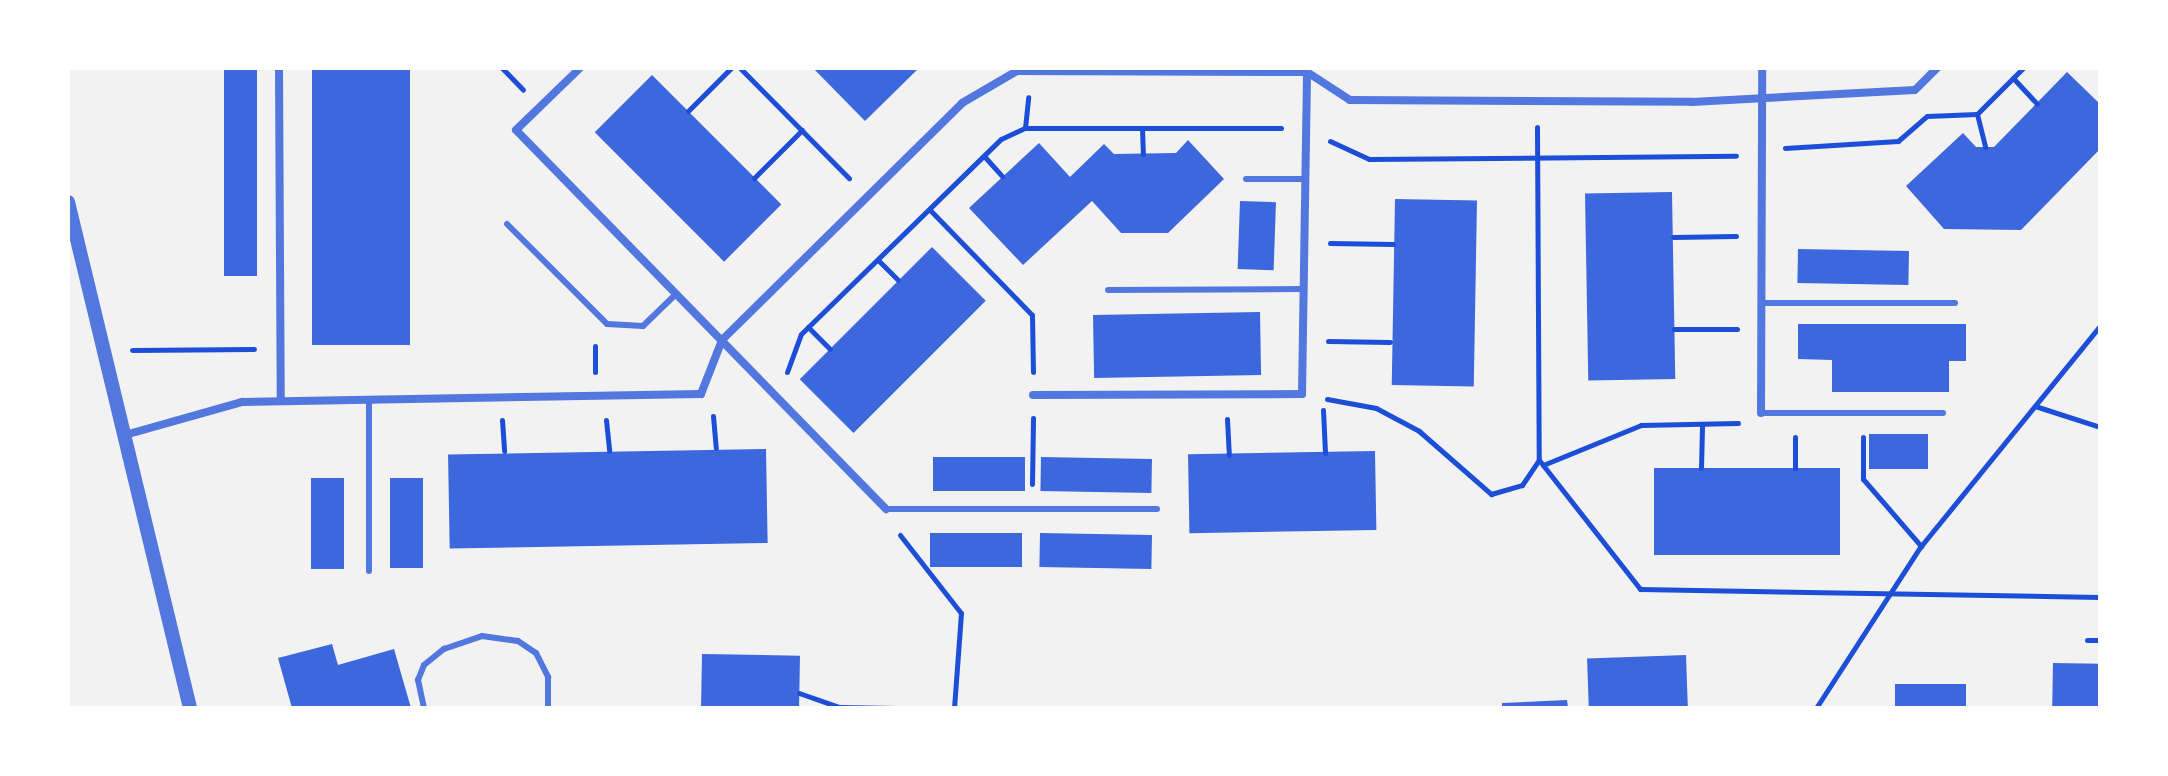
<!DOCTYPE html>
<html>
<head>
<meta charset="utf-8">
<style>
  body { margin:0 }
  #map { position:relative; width:2168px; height:776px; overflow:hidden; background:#f2f2f2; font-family:Rubik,sans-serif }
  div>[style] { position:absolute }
  .building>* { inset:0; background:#3d67dc; transform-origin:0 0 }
  .path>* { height:5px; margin:-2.5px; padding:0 2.5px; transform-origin:2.5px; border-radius:2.5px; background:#1d4ed8 }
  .service>* { height:6px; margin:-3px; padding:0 3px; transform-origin:3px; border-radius:3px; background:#5277de }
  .minor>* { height:8px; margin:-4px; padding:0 4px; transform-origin:4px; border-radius:4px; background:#5277de }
  .tertiary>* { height:14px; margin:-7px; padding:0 7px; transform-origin:7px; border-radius:7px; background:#5277de }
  span { translate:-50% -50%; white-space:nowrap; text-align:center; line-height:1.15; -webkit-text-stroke:7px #fff; paint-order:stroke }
  .frame { position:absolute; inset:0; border:70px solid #fff; pointer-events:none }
</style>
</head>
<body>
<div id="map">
  <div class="building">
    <i style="left:224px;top:68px;width:33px;height:208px"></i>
    <i style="left:312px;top:68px;width:98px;height:277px"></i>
    <i style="clip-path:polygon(813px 68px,919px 68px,865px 121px)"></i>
    <i style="clip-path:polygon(2067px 72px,2100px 104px,2100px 149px,2021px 230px,1944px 229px,1906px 186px,1963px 133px,1976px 147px,1994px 147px)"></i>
    <i style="left:652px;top:75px;width:183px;height:81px;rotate:45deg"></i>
    <i style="clip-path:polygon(1188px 140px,1224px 179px,1168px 233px,1121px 233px,1092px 201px,1023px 265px,969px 208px,1039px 143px,1070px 177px,1104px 144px,1114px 154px,1176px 153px)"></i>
    <i style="left:1672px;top:192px;width:187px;height:87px;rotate:89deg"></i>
    <i style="left:1395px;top:199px;width:82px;height:186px;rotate:1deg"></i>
    <i style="left:1240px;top:201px;width:36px;height:68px;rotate:2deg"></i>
    <i style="left:932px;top:247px;width:76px;height:187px;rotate:45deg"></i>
    <i style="left:1798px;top:249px;width:111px;height:34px;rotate:1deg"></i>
    <i style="left:1260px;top:312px;width:63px;height:167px;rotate:89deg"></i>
    <i style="clip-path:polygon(1798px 324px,1966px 324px,1966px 361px,1949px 361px,1949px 392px,1832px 392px,1832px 360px,1798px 359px)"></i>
    <i style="left:1928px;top:434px;width:35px;height:59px;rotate:90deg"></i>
    <i style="left:766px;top:449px;width:94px;height:318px;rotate:89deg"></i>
    <i style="left:1375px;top:451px;width:79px;height:187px;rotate:89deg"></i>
    <i style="left:933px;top:457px;width:92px;height:34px"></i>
    <i style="left:1041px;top:457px;width:111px;height:34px;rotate:1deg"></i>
    <i style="left:1654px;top:468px;width:186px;height:87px"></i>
    <i style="left:311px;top:478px;width:33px;height:91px"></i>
    <i style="left:390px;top:478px;width:33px;height:90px"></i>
    <i style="left:930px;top:533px;width:92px;height:34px"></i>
    <i style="left:1040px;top:533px;width:112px;height:34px;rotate:1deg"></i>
    <i style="clip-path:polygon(332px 644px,338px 665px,394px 649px,411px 708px,292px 708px,278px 658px)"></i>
    <i style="left:702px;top:654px;width:98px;height:54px;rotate:1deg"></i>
    <i style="left:1686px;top:655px;width:53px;height:99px;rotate:88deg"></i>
    <i style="left:2053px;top:663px;width:47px;height:45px;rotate:1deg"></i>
    <i style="left:1895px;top:684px;width:71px;height:24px"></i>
    <i style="clip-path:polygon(1567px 700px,1568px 708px,1502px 708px,1502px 703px)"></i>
  </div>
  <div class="path">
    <i style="left:502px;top:68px;width:30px;rotate:46deg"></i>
    <i style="left:740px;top:68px;width:155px;rotate:45.3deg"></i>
    <i style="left:2013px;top:78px;width:35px;rotate:47deg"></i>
    <i style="left:688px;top:111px;width:61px;rotate:-45deg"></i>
    <i style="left:1977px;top:114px;width:34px;rotate:76deg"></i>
    <i style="left:1537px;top:127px;width:333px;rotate:89.7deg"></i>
    <i style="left:1539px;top:460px;width:164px;rotate:51.9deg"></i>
    <i style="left:1640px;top:589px;width:460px;rotate:1deg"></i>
    <i style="left:1025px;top:128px;width:31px;rotate:-84deg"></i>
    <i style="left:1142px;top:128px;width:26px;rotate:88deg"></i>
    <i style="left:1330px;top:141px;width:43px;rotate:24.8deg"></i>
    <i style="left:1369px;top:159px;width:367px;rotate:-0.5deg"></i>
    <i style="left:1785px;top:148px;width:113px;rotate:-3.5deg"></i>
    <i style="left:1898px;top:141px;width:38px;rotate:-41deg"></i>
    <i style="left:1927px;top:116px;width:50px;rotate:-2.3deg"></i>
    <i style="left:1977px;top:114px;width:65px;rotate:-45deg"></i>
    <i style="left:984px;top:156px;width:27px;rotate:48deg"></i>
    <i style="left:754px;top:178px;width:68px;rotate:-45deg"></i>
    <i style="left:930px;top:210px;width:146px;rotate:45.8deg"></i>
    <i style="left:1032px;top:315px;width:57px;rotate:89deg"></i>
    <i style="left:1673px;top:237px;width:63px;rotate:-0.9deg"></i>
    <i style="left:1330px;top:243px;width:63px;rotate:0.9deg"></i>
    <i style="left:878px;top:260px;width:28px;rotate:45deg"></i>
    <i style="left:808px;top:327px;width:31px;rotate:45deg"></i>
    <i style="left:1674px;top:329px;width:63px"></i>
    <i style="left:1328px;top:341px;width:62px;rotate:0.9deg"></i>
    <i style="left:132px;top:350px;width:122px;rotate:-0.5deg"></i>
    <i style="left:595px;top:372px;width:26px;rotate:-90deg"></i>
    <i style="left:787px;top:372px;width:40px;rotate:-69.8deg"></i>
    <i style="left:801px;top:334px;width:279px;rotate:-44.3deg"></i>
    <i style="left:1001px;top:139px;width:26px;rotate:-25deg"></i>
    <i style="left:1025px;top:128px;width:256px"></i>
    <i style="left:1327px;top:399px;width:50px;rotate:10.4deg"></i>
    <i style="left:1376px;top:408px;width:49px;rotate:28.1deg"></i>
    <i style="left:1419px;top:431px;width:96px;rotate:41.2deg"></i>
    <i style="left:1491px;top:494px;width:32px;rotate:-16deg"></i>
    <i style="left:1522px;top:485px;width:30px;rotate:-56deg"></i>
    <i style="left:2035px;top:406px;width:68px;rotate:17.9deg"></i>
    <i style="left:1323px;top:410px;width:43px;rotate:87.3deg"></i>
    <i style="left:713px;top:416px;width:32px;rotate:85deg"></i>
    <i style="left:1227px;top:419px;width:36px;rotate:87deg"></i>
    <i style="left:502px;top:420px;width:31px;rotate:86deg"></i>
    <i style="left:606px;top:420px;width:31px;rotate:84deg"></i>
    <i style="left:1863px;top:437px;width:42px;rotate:90deg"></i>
    <i style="left:1863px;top:479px;width:89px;rotate:49.1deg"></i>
    <i style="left:1543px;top:465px;width:106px;rotate:-22.2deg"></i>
    <i style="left:1641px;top:425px;width:97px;rotate:-1.2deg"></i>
    <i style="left:1701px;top:468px;width:42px;rotate:-88.6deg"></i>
    <i style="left:1795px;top:468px;width:31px;rotate:-90deg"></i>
    <i style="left:1032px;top:484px;width:66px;rotate:-89.1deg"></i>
    <i style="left:900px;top:535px;width:99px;rotate:52deg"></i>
    <i style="left:961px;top:613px;width:95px;rotate:94.2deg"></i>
    <i style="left:2087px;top:640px;width:13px"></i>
    <i style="left:799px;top:693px;width:42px;rotate:19.3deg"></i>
    <i style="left:839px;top:707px;width:57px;rotate:1deg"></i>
    <i style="left:1816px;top:708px;width:193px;rotate:-57.1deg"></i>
    <i style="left:1921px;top:546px;width:284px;rotate:-50.9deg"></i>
  </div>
  <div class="service">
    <i style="left:1246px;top:179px;width:60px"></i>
    <i style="left:507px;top:224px;width:141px;rotate:45deg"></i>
    <i style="left:607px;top:324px;width:36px;rotate:3deg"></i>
    <i style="left:643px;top:326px;width:46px;rotate:-44.1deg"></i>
    <i style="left:1108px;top:290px;width:196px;rotate:-0.3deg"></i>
    <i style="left:1761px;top:303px;width:194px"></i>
    <i style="left:369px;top:399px;width:172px;rotate:90deg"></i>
    <i style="left:1761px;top:413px;width:182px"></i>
    <i style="left:886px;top:509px;width:271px"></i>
    <i style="left:424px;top:708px;width:29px;rotate:-102deg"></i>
    <i style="left:418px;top:680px;width:16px;rotate:-68deg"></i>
    <i style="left:424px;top:665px;width:26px;rotate:-39deg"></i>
    <i style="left:444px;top:649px;width:40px;rotate:-18.9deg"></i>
    <i style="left:482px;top:636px;width:36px;rotate:8deg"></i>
    <i style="left:518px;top:641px;width:22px;rotate:34deg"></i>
    <i style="left:536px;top:653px;width:27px;rotate:63deg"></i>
    <i style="left:548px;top:677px;width:31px;rotate:90deg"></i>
  </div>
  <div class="minor">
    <i style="left:279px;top:68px;width:332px;rotate:89.7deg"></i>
    <i style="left:580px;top:68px;width:89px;rotate:135.9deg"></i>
    <i style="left:516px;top:130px;width:530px;rotate:45.69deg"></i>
    <i style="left:1033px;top:395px;width:269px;rotate:-0.2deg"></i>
    <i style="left:1302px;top:394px;width:325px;rotate:-89.1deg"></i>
    <i style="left:1761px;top:413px;width:345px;rotate:-89.8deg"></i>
    <i style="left:125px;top:435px;width:122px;rotate:-15.8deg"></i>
    <i style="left:242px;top:402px;width:459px;rotate:-1deg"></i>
    <i style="left:701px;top:394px;width:58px;rotate:-68.7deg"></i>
    <i style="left:722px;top:340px;width:337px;rotate:-44.6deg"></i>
    <i style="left:962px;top:103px;width:64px;rotate:-30.2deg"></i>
    <i style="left:1017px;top:71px;width:290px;rotate:0.2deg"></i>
    <i style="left:1307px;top:72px;width:51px;rotate:33.1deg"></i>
    <i style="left:1350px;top:100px;width:342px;rotate:0.3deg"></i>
    <i style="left:1692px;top:102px;width:223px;rotate:-3.1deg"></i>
    <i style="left:1915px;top:90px;width:31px;rotate:-45deg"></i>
  </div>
  <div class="tertiary">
    <i style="left:68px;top:202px;width:520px;rotate:76.44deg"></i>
  </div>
  <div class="frame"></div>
</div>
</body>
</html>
